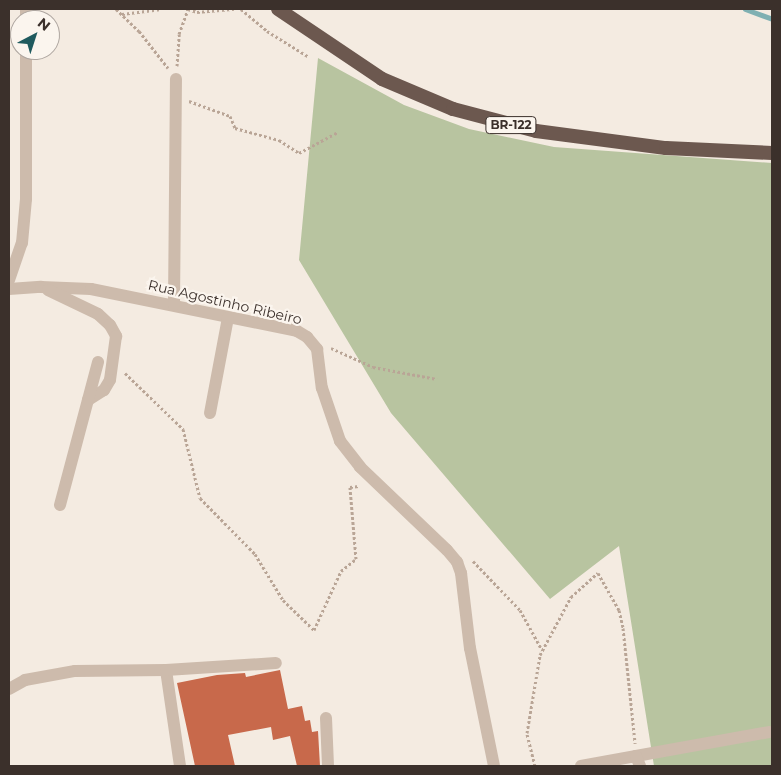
<!DOCTYPE html>
<html>
<head>
<meta charset="utf-8">
<style>
  body { margin:0 }
  #map { position:relative; width:781px; height:775px; overflow:hidden; background:#f4ebe1; font-family:Montserrat,sans-serif }
  div>[style] { position:absolute }
  .green>* { inset:0; background:#b8c4a0 }
  .stream>* { height:5px; margin:-2.5px; padding:0 2.5px; transform-origin:2.5px; border-radius:2.5px; background:#7fb0b2 }
  .building>* { inset:0; background:#c8694b }
  .path>* { height:3px; margin-top:-1.5px; transform-origin:0; background:repeating-linear-gradient(90deg,#b9a596 0 2.5px,transparent 0 5px) }
  .minor>* { height:12px; margin:-6px; padding:0 6px; transform-origin:6px; border-radius:6px; background:#cdbbac }
  .trunk>* { height:14px; margin:-7px; padding:0 7px; transform-origin:7px; border-radius:7px; background:#6c584f }
  span { translate:-50% -50%; white-space:nowrap; text-align:center; line-height:1.15; -webkit-text-stroke:4.5px #fbf5ee; paint-order:stroke }
  .shield-label span { padding:1px 4px; background:#fbf5ee; border:1px solid; border-radius:4px; -webkit-text-stroke-width:0 }
  .shield-label { font-size:12px; color:#3b302b; font-weight:700 }
  .street-label { font-size:14px; color:#3b302b }
  .frame { position:absolute; inset:0; border:10px solid #3b302b; pointer-events:none }
  .north { position:absolute; left:10px; top:10px; width:50px; height:50px; box-sizing:border-box; background:#fbf5ee; border:1px solid #aea6a0; border-radius:50%; rotate:40deg; font-size:14px; font-weight:700; line-height:20px; text-align:center; color:#3b302b }
  .north::after { content:''; display:block; margin:auto; width:18px; height:22px; background:#1f5a5e; clip-path:polygon(50% 0,100% 100%,50% 72%,0 100%) }
</style>
</head>
<body>
<div id="map">
  <div class="green">
    <i style="clip-path:polygon(318px 58px,404px 105px,469px 129px,554px 147px,772px 163px,772px 766px,654px 766px,619px 546px,550px 599px,391px 413px,299px 260px)"></i>
  </div>
  <div class="stream">
    <i style="left:745px;top:9px;width:29px;rotate:20deg"></i>
  </div>
  <div class="building">
    <i style="clip-path:polygon(280px 670px,288px 709px,302px 706px,305px 721px,310px 720px,312px 732px,318px 731px,320px 766px,297px 766px,290px 736px,273px 740px,271px 727px,228px 735px,235px 766px,195px 766px,177px 683px,217px 675px,245px 673px,246px 677px)"></i>
  </div>
  <div class="path">
    <i style="left:116px;top:9px;width:32px;rotate:44deg"></i>
    <i style="left:139px;top:31px;width:47px;rotate:51.9deg"></i>
    <i style="left:188px;top:9px;width:9px;rotate:18deg"></i>
    <i style="left:197px;top:12px;width:38px;rotate:-5deg"></i>
    <i style="left:241px;top:9px;width:34px;rotate:40deg"></i>
    <i style="left:267px;top:31px;width:49px;rotate:31.8deg"></i>
    <i style="left:122px;top:14px;width:40px;rotate:-7.1deg"></i>
    <i style="left:177px;top:66px;width:32px;rotate:-86deg"></i>
    <i style="left:179px;top:34px;width:27px;rotate:-70deg"></i>
    <i style="left:189px;top:101px;width:44px;rotate:20.1deg"></i>
    <i style="left:230px;top:116px;width:13px;rotate:67deg"></i>
    <i style="left:235px;top:128px;width:46px;rotate:15.3deg"></i>
    <i style="left:279px;top:140px;width:24px;rotate:33deg"></i>
    <i style="left:299px;top:153px;width:44px;rotate:-28.3deg"></i>
    <i style="left:331px;top:348px;width:46px;rotate:24.3deg"></i>
    <i style="left:373px;top:367px;width:65px;rotate:10.6deg"></i>
    <i style="left:125px;top:373px;width:81px;rotate:44deg"></i>
    <i style="left:183px;top:429px;width:71px;rotate:76.2deg"></i>
    <i style="left:200px;top:498px;width:78px;rotate:45.5deg"></i>
    <i style="left:255px;top:554px;width:54px;rotate:58.7deg"></i>
    <i style="left:283px;top:600px;width:43px;rotate:44.1deg"></i>
    <i style="left:314px;top:630px;width:65px;rotate:-65.4deg"></i>
    <i style="left:341px;top:571px;width:19px;rotate:-39deg"></i>
    <i style="left:356px;top:559px;width:72px;rotate:-94.8deg"></i>
    <i style="left:350px;top:487px;width:9px;rotate:-6deg"></i>
    <i style="left:473px;top:561px;width:68px;rotate:46.2deg"></i>
    <i style="left:520px;top:610px;width:46px;rotate:61.2deg"></i>
    <i style="left:535px;top:766px;width:34px;rotate:-104deg"></i>
    <i style="left:527px;top:733px;width:79px;rotate:-80.5deg"></i>
    <i style="left:540px;top:655px;width:66px;rotate:-61.9deg"></i>
    <i style="left:571px;top:597px;width:36px;rotate:-42deg"></i>
    <i style="left:598px;top:573px;width:43px;rotate:60.4deg"></i>
    <i style="left:619px;top:610px;width:18px;rotate:77deg"></i>
    <i style="left:623px;top:628px;width:116px;rotate:84deg"></i>
  </div>
  <div class="minor">
    <i style="left:26px;top:9px;width:11px;rotate:90deg"></i>
    <i style="left:9px;top:280px;width:39px;rotate:-71deg"></i>
    <i style="left:22px;top:243px;width:44px;rotate:-84.8deg"></i>
    <i style="left:26px;top:199px;width:149px;rotate:-90deg"></i>
    <i style="left:9px;top:289px;width:32px;rotate:-4deg"></i>
    <i style="left:41px;top:287px;width:50px;rotate:2.3deg"></i>
    <i style="left:91px;top:289px;width:210px;rotate:11.5deg"></i>
    <i style="left:297px;top:331px;width:12px;rotate:31deg"></i>
    <i style="left:307px;top:337px;width:16px;rotate:50deg"></i>
    <i style="left:317px;top:349px;width:39px;rotate:83deg"></i>
    <i style="left:322px;top:388px;width:56px;rotate:71.2deg"></i>
    <i style="left:340px;top:441px;width:33px;rotate:52deg"></i>
    <i style="left:360px;top:467px;width:120px;rotate:43.7deg"></i>
    <i style="left:447px;top:550px;width:16px;rotate:50deg"></i>
    <i style="left:457px;top:562px;width:12px;rotate:70deg"></i>
    <i style="left:461px;top:573px;width:76px;rotate:83.2deg"></i>
    <i style="left:470px;top:648px;width:120px;rotate:78.5deg"></i>
    <i style="left:48px;top:290px;width:55px;rotate:25.6deg"></i>
    <i style="left:98px;top:314px;width:16px;rotate:43deg"></i>
    <i style="left:110px;top:325px;width:13px;rotate:61deg"></i>
    <i style="left:116px;top:336px;width:44px;rotate:97.8deg"></i>
    <i style="left:110px;top:380px;width:12px;rotate:121deg"></i>
    <i style="left:104px;top:390px;width:19px;rotate:148deg"></i>
    <i style="left:174px;top:305px;width:226px;rotate:-89.5deg"></i>
    <i style="left:210px;top:413px;width:97px;rotate:-79.3deg"></i>
    <i style="left:60px;top:505px;width:148px;rotate:-75.1deg"></i>
    <i style="left:166px;top:670px;width:97px;rotate:81.7deg"></i>
    <i style="left:9px;top:689px;width:18px;rotate:-29deg"></i>
    <i style="left:25px;top:680px;width:51px;rotate:-10.2deg"></i>
    <i style="left:75px;top:671px;width:91px;rotate:-0.6deg"></i>
    <i style="left:166px;top:670px;width:110px;rotate:-3.6deg"></i>
    <i style="left:326px;top:718px;width:48px;rotate:87.6deg"></i>
    <i style="left:636px;top:756px;width:135px;rotate:-10.2deg"></i>
    <i style="left:581px;top:766px;width:56px;rotate:-10.3deg"></i>
    <i style="left:636px;top:756px;width:11px;rotate:68deg"></i>
  </div>
  <div class="trunk">
    <i style="left:278px;top:9px;width:125px;rotate:33.9deg"></i>
    <i style="left:382px;top:79px;width:77px;rotate:22.9deg"></i>
    <i style="left:453px;top:109px;width:86px;rotate:14.8deg"></i>
    <i style="left:536px;top:131px;width:131px;rotate:7.5deg"></i>
    <i style="left:666px;top:148px;width:106px;rotate:2.7deg"></i>
  </div>
  <div class="shield-label">
    <span style="left:511px;top:125px">BR-122</span>
  </div>
  <div class="street-label">
    <span style="left:225px;top:302px;rotate:13deg">Rua Agostinho Ribeiro</span>
  </div>
  <div class="frame"></div>
  <div class="north">N</div>
</div>
</body>
</html>
